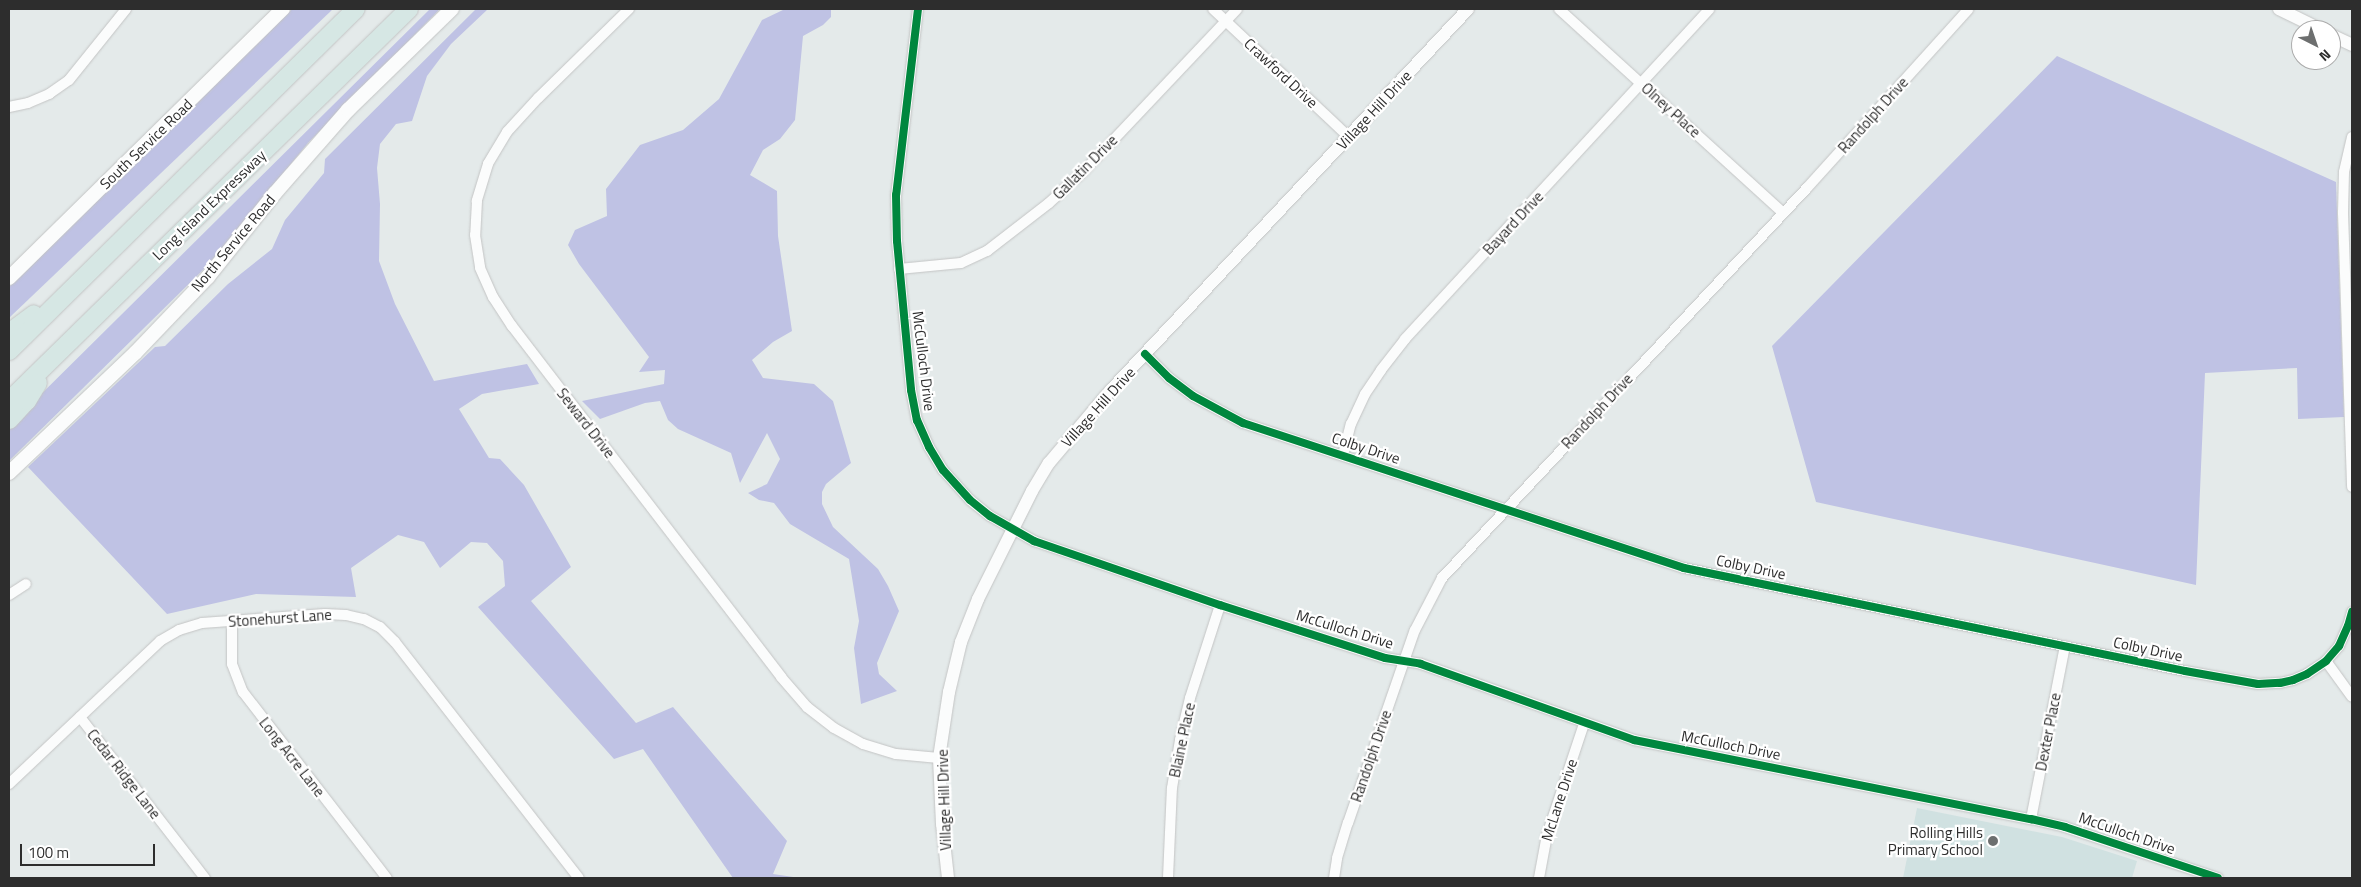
<!DOCTYPE html>
<html>
<head>
<meta charset="utf-8">
<style>
  body { margin:0 }
  #map { position:relative; width:2361px; height:887px; overflow:hidden; background:#e4eaea; font-family:"Titillium Web",sans-serif }
  div>[style] { position:absolute }
  .education>* { inset:0; background:#d0e1e1 }
  .green>* { inset:0; background:#bfc2e4 }
  .roads { filter:drop-shadow(0 0 1px #c3c4c4) drop-shadow(0 0 1px #c3c4c4) }
  .minor>* { height:10px; margin:-5px; padding:0 5px; transform-origin:5px; border-radius:5px; background:#fbfcfc }
  .tertiary>* { height:12px; margin:-6px; padding:0 6px; transform-origin:6px; border-radius:6px; background:#fbfcfc }
  .secondary>* { height:14px; margin:-7px; padding:0 7px; transform-origin:7px; border-radius:7px; background:#fbfcfc }
  .motorway>* { height:18px; margin:-9px; padding:0 9px; transform-origin:9px; border-radius:9px; background:#d6e7e4 }
  .cycleway>* { height:8px; margin:-4px; padding:0 4px; transform-origin:4px; border-radius:4px; background:#00873e }
  .dots>* { width:14px; height:14px; translate:-50% -50%; box-sizing:border-box; border:2px solid #fff; border-radius:50% }
  span { translate:-50% -50%; white-space:nowrap; text-align:center; line-height:1.15; -webkit-text-stroke:4.5px #fff; paint-order:stroke }
  .street-label { font-size:15px; color:#2d2d2d }
  .poi-label { font-size:15px; color:#2d2d2d }
  .right { translate:-100% -50%; text-align:right }
  .frame { position:absolute; inset:0; border:10px solid #2d2d2d; pointer-events:none }
  .north { position:absolute; left:2291px; top:20px; width:50px; height:50px; box-sizing:border-box; background:#fff; border:1px solid #ababab; border-radius:50%; rotate:139deg; font-size:14px; font-weight:700; line-height:20px; text-align:center; color:#2d2d2d }
  .north::after { content:''; display:block; margin:auto; width:18px; height:22px; background:#6d6f6f; clip-path:polygon(50% 0,100% 100%,50% 72%,0 100%) }
  .scale { position:absolute; left:20px; top:844px; width:135px; height:22px; box-sizing:border-box; border:2px solid #2d2d2d; border-top:0; padding-left:6px; font-size:15px; line-height:18px; white-space:nowrap; color:#2d2d2d; -webkit-text-stroke:4px #fff; paint-order:stroke }
</style>
</head>
<body>
<div id="map">
  <div class="education">
    <i style="clip-path:polygon(1917px 808px,2062px 837px,2137px 861px,2132px 878px,1903px 878px)"></i>
  </div>
  <div class="green">
    <i style="clip-path:polygon(292px 9px,333px 9px,9px 318px,9px 287px)"></i>
    <i style="clip-path:polygon(430px 9px,440px 9px,308px 143px,208px 265px,9px 461px,9px 428px,14px 421px)"></i>
    <i style="clip-path:polygon(476px 9px,488px 9px,451px 44px,427px 76px,412px 121px,396px 124px,380px 144px,377px 168px,380px 204px,379px 261px,395px 304px,434px 381px,527px 364px,539px 384px,482px 394px,459px 409px,489px 458px,500px 459px,524px 485px,571px 567px,531px 601px,636px 723px,673px 707px,787px 841px,773px 874px,800px 878px,733px 878px,643px 749px,614px 759px,478px 607px,505px 586px,503px 561px,487px 543px,471px 542px,440px 568px,424px 542px,398px 535px,351px 568px,356px 597px,256px 594px,167px 614px,28px 467px,155px 347px,165px 346px,228px 284px,272px 249px,285px 220px,324px 173px,325px 159px)"></i>
    <i style="clip-path:polygon(785px 9px,831px 9px,831px 17px,823px 25px,803px 36px,795px 120px,780px 139px,763px 150px,750px 175px,777px 191px,778px 236px,792px 331px,773px 342px,752px 360px,763px 378px,814px 384px,833px 401px,851px 463px,826px 484px,822px 492px,822px 504px,833px 527px,878px 569px,888px 586px,899px 611px,877px 663px,879px 674px,897px 691px,861px 704px,854px 648px,859px 621px,849px 559px,790px 524px,774px 503px,759px 500px,748px 493px,767px 484px,780px 459px,767px 433px,740px 483px,731px 453px,678px 429px,668px 420px,660px 401px,645px 403px,600px 419px,582px 401px,664px 384px,665px 370px,639px 372px,649px 357px,579px 264px,568px 245px,575px 230px,607px 216px,606px 189px,640px 145px,683px 130px,719px 99px,762px 20px)"></i>
    <i style="clip-path:polygon(2057px 56px,2336px 182px,2344px 417px,2298px 419px,2297px 368px,2205px 373px,2196px 585px,1816px 502px,1772px 346px)"></i>
  </div>
  <div class="roads">
    <div class="minor">
      <i style="left:629px;top:9px;width:127px;rotate:135.6deg"></i>
      <i style="left:538px;top:98px;width:46px;rotate:132.4deg"></i>
      <i style="left:507px;top:132px;width:37px;rotate:121deg"></i>
      <i style="left:488px;top:164px;width:39px;rotate:107deg"></i>
      <i style="left:477px;top:201px;width:34px;rotate:93deg"></i>
      <i style="left:475px;top:235px;width:33px;rotate:81deg"></i>
      <i style="left:480px;top:268px;width:32px;rotate:66deg"></i>
      <i style="left:493px;top:297px;width:35px;rotate:57deg"></i>
      <i style="left:512px;top:326px;width:442px;rotate:52.5deg"></i>
      <i style="left:781px;top:677px;width:40px;rotate:49deg"></i>
      <i style="left:807px;top:707px;width:34px;rotate:38deg"></i>
      <i style="left:834px;top:728px;width:33px;rotate:29deg"></i>
      <i style="left:863px;top:744px;width:34px;rotate:17deg"></i>
      <i style="left:896px;top:754px;width:43px;rotate:5.3deg"></i>
      <i style="left:918px;top:9px;width:187px;rotate:96.7deg"></i>
      <i style="left:896px;top:195px;width:46px;rotate:88.8deg"></i>
      <i style="left:897px;top:241px;width:150px;rotate:84.6deg"></i>
      <i style="left:911px;top:390px;width:31px;rotate:79deg"></i>
      <i style="left:917px;top:420px;width:30px;rotate:66deg"></i>
      <i style="left:929px;top:447px;width:27px;rotate:59deg"></i>
      <i style="left:943px;top:470px;width:40px;rotate:48deg"></i>
      <i style="left:970px;top:500px;width:26px;rotate:39deg"></i>
      <i style="left:990px;top:516px;width:51px;rotate:29.6deg"></i>
      <i style="left:1034px;top:541px;width:197px;rotate:19deg"></i>
      <i style="left:1220px;top:605px;width:173px;rotate:17.8deg"></i>
      <i style="left:1385px;top:658px;width:36px;rotate:9deg"></i>
      <i style="left:1421px;top:664px;width:226px;rotate:19.6deg"></i>
      <i style="left:1634px;top:740px;width:405px;rotate:11.3deg"></i>
      <i style="left:2031px;top:819px;width:35px;rotate:13deg"></i>
      <i style="left:2065px;top:827px;width:161px;rotate:18.4deg"></i>
      <i style="left:1213px;top:9px;width:187px;rotate:43.3deg"></i>
      <i style="left:1559px;top:9px;width:303px;rotate:42.3deg"></i>
      <i style="left:9px;top:107px;width:19px;rotate:-12deg"></i>
      <i style="left:28px;top:103px;width:23px;rotate:-23deg"></i>
      <i style="left:49px;top:94px;width:24px;rotate:-35deg"></i>
      <i style="left:69px;top:80px;width:91px;rotate:-51.2deg"></i>
      <i style="left:2352px;top:137px;width:36px;rotate:103deg"></i>
      <i style="left:2344px;top:172px;width:41px;rotate:91.4deg"></i>
      <i style="left:2343px;top:213px;width:274px;rotate:88.1deg"></i>
      <i style="left:899px;top:269px;width:62px;rotate:-5.5deg"></i>
      <i style="left:961px;top:263px;width:29px;rotate:-25deg"></i>
      <i style="left:987px;top:251px;width:78px;rotate:-37.7deg"></i>
      <i style="left:1049px;top:203px;width:47px;rotate:-42.4deg"></i>
      <i style="left:1084px;top:171px;width:223px;rotate:-46.6deg"></i>
      <i style="left:1145px;top:354px;width:34px;rotate:45deg"></i>
      <i style="left:1169px;top:378px;width:30px;rotate:37deg"></i>
      <i style="left:1193px;top:396px;width:57px;rotate:28.4deg"></i>
      <i style="left:1243px;top:423px;width:464px;rotate:18.2deg"></i>
      <i style="left:1684px;top:568px;width:511px;rotate:11.62deg"></i>
      <i style="left:2185px;top:671px;width:74px;rotate:10.1deg"></i>
      <i style="left:2258px;top:684px;width:22px;rotate:-3deg"></i>
      <i style="left:2280px;top:683px;width:13px;rotate:-13deg"></i>
      <i style="left:2293px;top:680px;width:15px;rotate:-23deg"></i>
      <i style="left:2307px;top:674px;width:23px;rotate:-34deg"></i>
      <i style="left:2326px;top:661px;width:20px;rotate:-49deg"></i>
      <i style="left:2339px;top:646px;width:22px;rotate:-66deg"></i>
      <i style="left:2348px;top:626px;width:15px;rotate:-74deg"></i>
      <i style="left:1343px;top:455px;width:32px;rotate:-76deg"></i>
      <i style="left:1351px;top:424px;width:33px;rotate:-65deg"></i>
      <i style="left:1365px;top:394px;width:29px;rotate:-56deg"></i>
      <i style="left:1381px;top:370px;width:39px;rotate:-52deg"></i>
      <i style="left:1405px;top:339px;width:449px;rotate:-47.3deg"></i>
      <i style="left:9px;top:595px;width:20px;rotate:-33deg"></i>
      <i style="left:232px;top:621px;width:43px;rotate:90deg"></i>
      <i style="left:232px;top:664px;width:30px;rotate:69deg"></i>
      <i style="left:243px;top:692px;width:235px;rotate:52.3deg"></i>
      <i style="left:2326px;top:661px;width:44px;rotate:54.2deg"></i>
      <i style="left:80px;top:717px;width:204px;rotate:52.2deg"></i>
      <i style="left:9px;top:784px;width:208px;rotate:-43.4deg"></i>
      <i style="left:160px;top:641px;width:22px;rotate:-30deg"></i>
      <i style="left:179px;top:630px;width:24px;rotate:-17deg"></i>
      <i style="left:202px;top:623px;width:123px;rotate:-4.2deg"></i>
      <i style="left:325px;top:614px;width:21px;rotate:3deg"></i>
      <i style="left:346px;top:615px;width:18px;rotate:13deg"></i>
      <i style="left:364px;top:619px;width:18px;rotate:27deg"></i>
      <i style="left:380px;top:627px;width:21px;rotate:45deg"></i>
      <i style="left:395px;top:642px;width:299px;rotate:52.1deg"></i>
      <i style="left:2031px;top:819px;width:176px;rotate:-78.9deg"></i>
      <i style="left:1168px;top:878px;width:90px;rotate:-87.5deg"></i>
      <i style="left:1172px;top:788px;width:49px;rotate:-80.5deg"></i>
      <i style="left:1180px;top:740px;width:43px;rotate:-76.6deg"></i>
      <i style="left:1190px;top:698px;width:98px;rotate:-72.1deg"></i>
      <i style="left:1334px;top:878px;width:20px;rotate:-81deg"></i>
      <i style="left:1337px;top:858px;width:37px;rotate:-73deg"></i>
      <i style="left:1348px;top:823px;width:204px;rotate:-70.9deg"></i>
      <i style="left:1415px;top:630px;width:59px;rotate:-62.6deg"></i>
      <i style="left:1442px;top:578px;width:534px;rotate:-46.9deg"></i>
      <i style="left:1807px;top:188px;width:241px;rotate:-47.9deg"></i>
      <i style="left:1539px;top:878px;width:44px;rotate:-79.5deg"></i>
      <i style="left:1547px;top:835px;width:117px;rotate:-71.6deg"></i>
    </div>
    <div class="tertiary">
      <i style="left:2279px;top:9px;width:48px;rotate:26deg"></i>
      <i style="left:2331px;top:35px;width:23px;rotate:25deg"></i>
      <i style="left:948px;top:878px;width:54px;rotate:-96.3deg"></i>
      <i style="left:942px;top:824px;width:66px;rotate:-92.6deg"></i>
      <i style="left:939px;top:758px;width:67px;rotate:-81.4deg"></i>
      <i style="left:949px;top:692px;width:51px;rotate:-76.5deg"></i>
      <i style="left:961px;top:642px;width:46px;rotate:-68.4deg"></i>
      <i style="left:978px;top:599px;width:121px;rotate:-63.4deg"></i>
      <i style="left:1032px;top:491px;width:33px;rotate:-59deg"></i>
      <i style="left:1049px;top:463px;width:96px;rotate:-49.7deg"></i>
      <i style="left:1111px;top:390px;width:522px;rotate:-46.86deg"></i>
    </div>
    <div class="secondary">
      <i style="left:9px;top:278px;width:384px;rotate:-44.5deg"></i>
      <i style="left:9px;top:473px;width:175px;rotate:-43.6deg"></i>
      <i style="left:136px;top:352px;width:104px;rotate:-46.2deg"></i>
      <i style="left:208px;top:277px;width:107px;rotate:-51.4deg"></i>
      <i style="left:275px;top:193px;width:111px;rotate:-48.7deg"></i>
      <i style="left:348px;top:110px;width:145px;rotate:-44.2deg"></i>
    </div>
    <div class="motorway">
      <i style="left:9px;top:333px;width:31px;rotate:-37deg"></i>
      <i style="left:9px;top:351px;width:487px;rotate:-44.6deg"></i>
      <i style="left:9px;top:401px;width:560px;rotate:-44.42deg"></i>
      <i style="left:9px;top:420px;width:26px;rotate:-47deg"></i>
      <i style="left:27px;top:401px;width:21px;rotate:-59deg"></i>
    </div>
  </div>
  <div class="cycleway">
    <i style="left:918px;top:9px;width:187px;rotate:96.7deg"></i>
    <i style="left:896px;top:195px;width:46px;rotate:88.8deg"></i>
    <i style="left:897px;top:241px;width:150px;rotate:84.6deg"></i>
    <i style="left:911px;top:390px;width:31px;rotate:79deg"></i>
    <i style="left:917px;top:420px;width:30px;rotate:66deg"></i>
    <i style="left:929px;top:447px;width:27px;rotate:59deg"></i>
    <i style="left:943px;top:470px;width:40px;rotate:48deg"></i>
    <i style="left:970px;top:500px;width:26px;rotate:39deg"></i>
    <i style="left:990px;top:516px;width:51px;rotate:29.6deg"></i>
    <i style="left:1034px;top:541px;width:197px;rotate:19deg"></i>
    <i style="left:1220px;top:605px;width:173px;rotate:17.8deg"></i>
    <i style="left:1385px;top:658px;width:36px;rotate:9deg"></i>
    <i style="left:1421px;top:664px;width:226px;rotate:19.6deg"></i>
    <i style="left:1634px;top:740px;width:405px;rotate:11.3deg"></i>
    <i style="left:2031px;top:819px;width:35px;rotate:13deg"></i>
    <i style="left:2065px;top:827px;width:161px;rotate:18.4deg"></i>
    <i style="left:1145px;top:354px;width:34px;rotate:45deg"></i>
    <i style="left:1169px;top:378px;width:30px;rotate:37deg"></i>
    <i style="left:1193px;top:396px;width:57px;rotate:28.4deg"></i>
    <i style="left:1243px;top:423px;width:464px;rotate:18.2deg"></i>
    <i style="left:1684px;top:568px;width:511px;rotate:11.62deg"></i>
    <i style="left:2185px;top:671px;width:74px;rotate:10.1deg"></i>
    <i style="left:2258px;top:684px;width:22px;rotate:-3deg"></i>
    <i style="left:2280px;top:683px;width:13px;rotate:-13deg"></i>
    <i style="left:2293px;top:680px;width:15px;rotate:-23deg"></i>
    <i style="left:2307px;top:674px;width:23px;rotate:-34deg"></i>
    <i style="left:2326px;top:661px;width:20px;rotate:-49deg"></i>
    <i style="left:2339px;top:646px;width:22px;rotate:-66deg"></i>
    <i style="left:2348px;top:626px;width:15px;rotate:-74deg"></i>
  </div>
  <div class="dots">
    <i style="left:1993px;top:841px;background:#6d6f6f"></i>
  </div>
  <div class="street-label">
    <span style="left:1281px;top:73px;rotate:43deg">Crawford Drive</span>
    <span style="left:1374px;top:110px;rotate:-47deg">Village Hill Drive</span>
    <span style="left:1671px;top:110px;rotate:42deg">Olney Place</span>
    <span style="left:1873px;top:115px;rotate:-48deg">Randolph Drive</span>
    <span style="left:146px;top:144px;rotate:-44deg">South Service Road</span>
    <span style="left:1085px;top:167px;rotate:-45deg">Gallatin Drive</span>
    <span style="left:209px;top:205px;rotate:-44deg">Long Island Expressway</span>
    <span style="left:1513px;top:223px;rotate:-47deg">Bayard Drive</span>
    <span style="left:233px;top:243px;rotate:-50deg">North Service Road</span>
    <span style="left:924px;top:361px;rotate:83deg">McCulloch Drive</span>
    <span style="left:1098px;top:407px;rotate:-48deg">Village Hill Drive</span>
    <span style="left:1597px;top:411px;rotate:-47deg">Randolph Drive</span>
    <span style="left:586px;top:423px;rotate:52deg">Seward Drive</span>
    <span style="left:1366px;top:448px;rotate:18deg">Colby Drive</span>
    <span style="left:1751px;top:567px;rotate:12deg">Colby Drive</span>
    <span style="left:280px;top:618px;rotate:-4deg">Stonehurst Lane</span>
    <span style="left:1345px;top:629px;rotate:17deg">McCulloch Drive</span>
    <span style="left:2148px;top:649px;rotate:12deg">Colby Drive</span>
    <span style="left:2048px;top:732px;rotate:-79deg">Dexter Place</span>
    <span style="left:1182px;top:740px;rotate:-78deg">Blaine Place</span>
    <span style="left:1731px;top:745px;rotate:11deg">McCulloch Drive</span>
    <span style="left:1371px;top:756px;rotate:-71deg">Randolph Drive</span>
    <span style="left:292px;top:757px;rotate:52deg">Long Acre Lane</span>
    <span style="left:124px;top:774px;rotate:52deg">Cedar Ridge Lane</span>
    <span style="left:944px;top:800px;rotate:-92deg">Village Hill Drive</span>
    <span style="left:1559px;top:800px;rotate:-72deg">McLane Drive</span>
    <span style="left:2127px;top:833px;rotate:19deg">McCulloch Drive</span>
  </div>
  <div class="poi-label">
    <span class="right" style="left:1983px;top:841px">Rolling Hills<br>Primary School</span>
  </div>
  <div class="frame"></div>
  <div class="north">N</div>
  <div class="scale">100 m</div>
</div>
</body>
</html>
